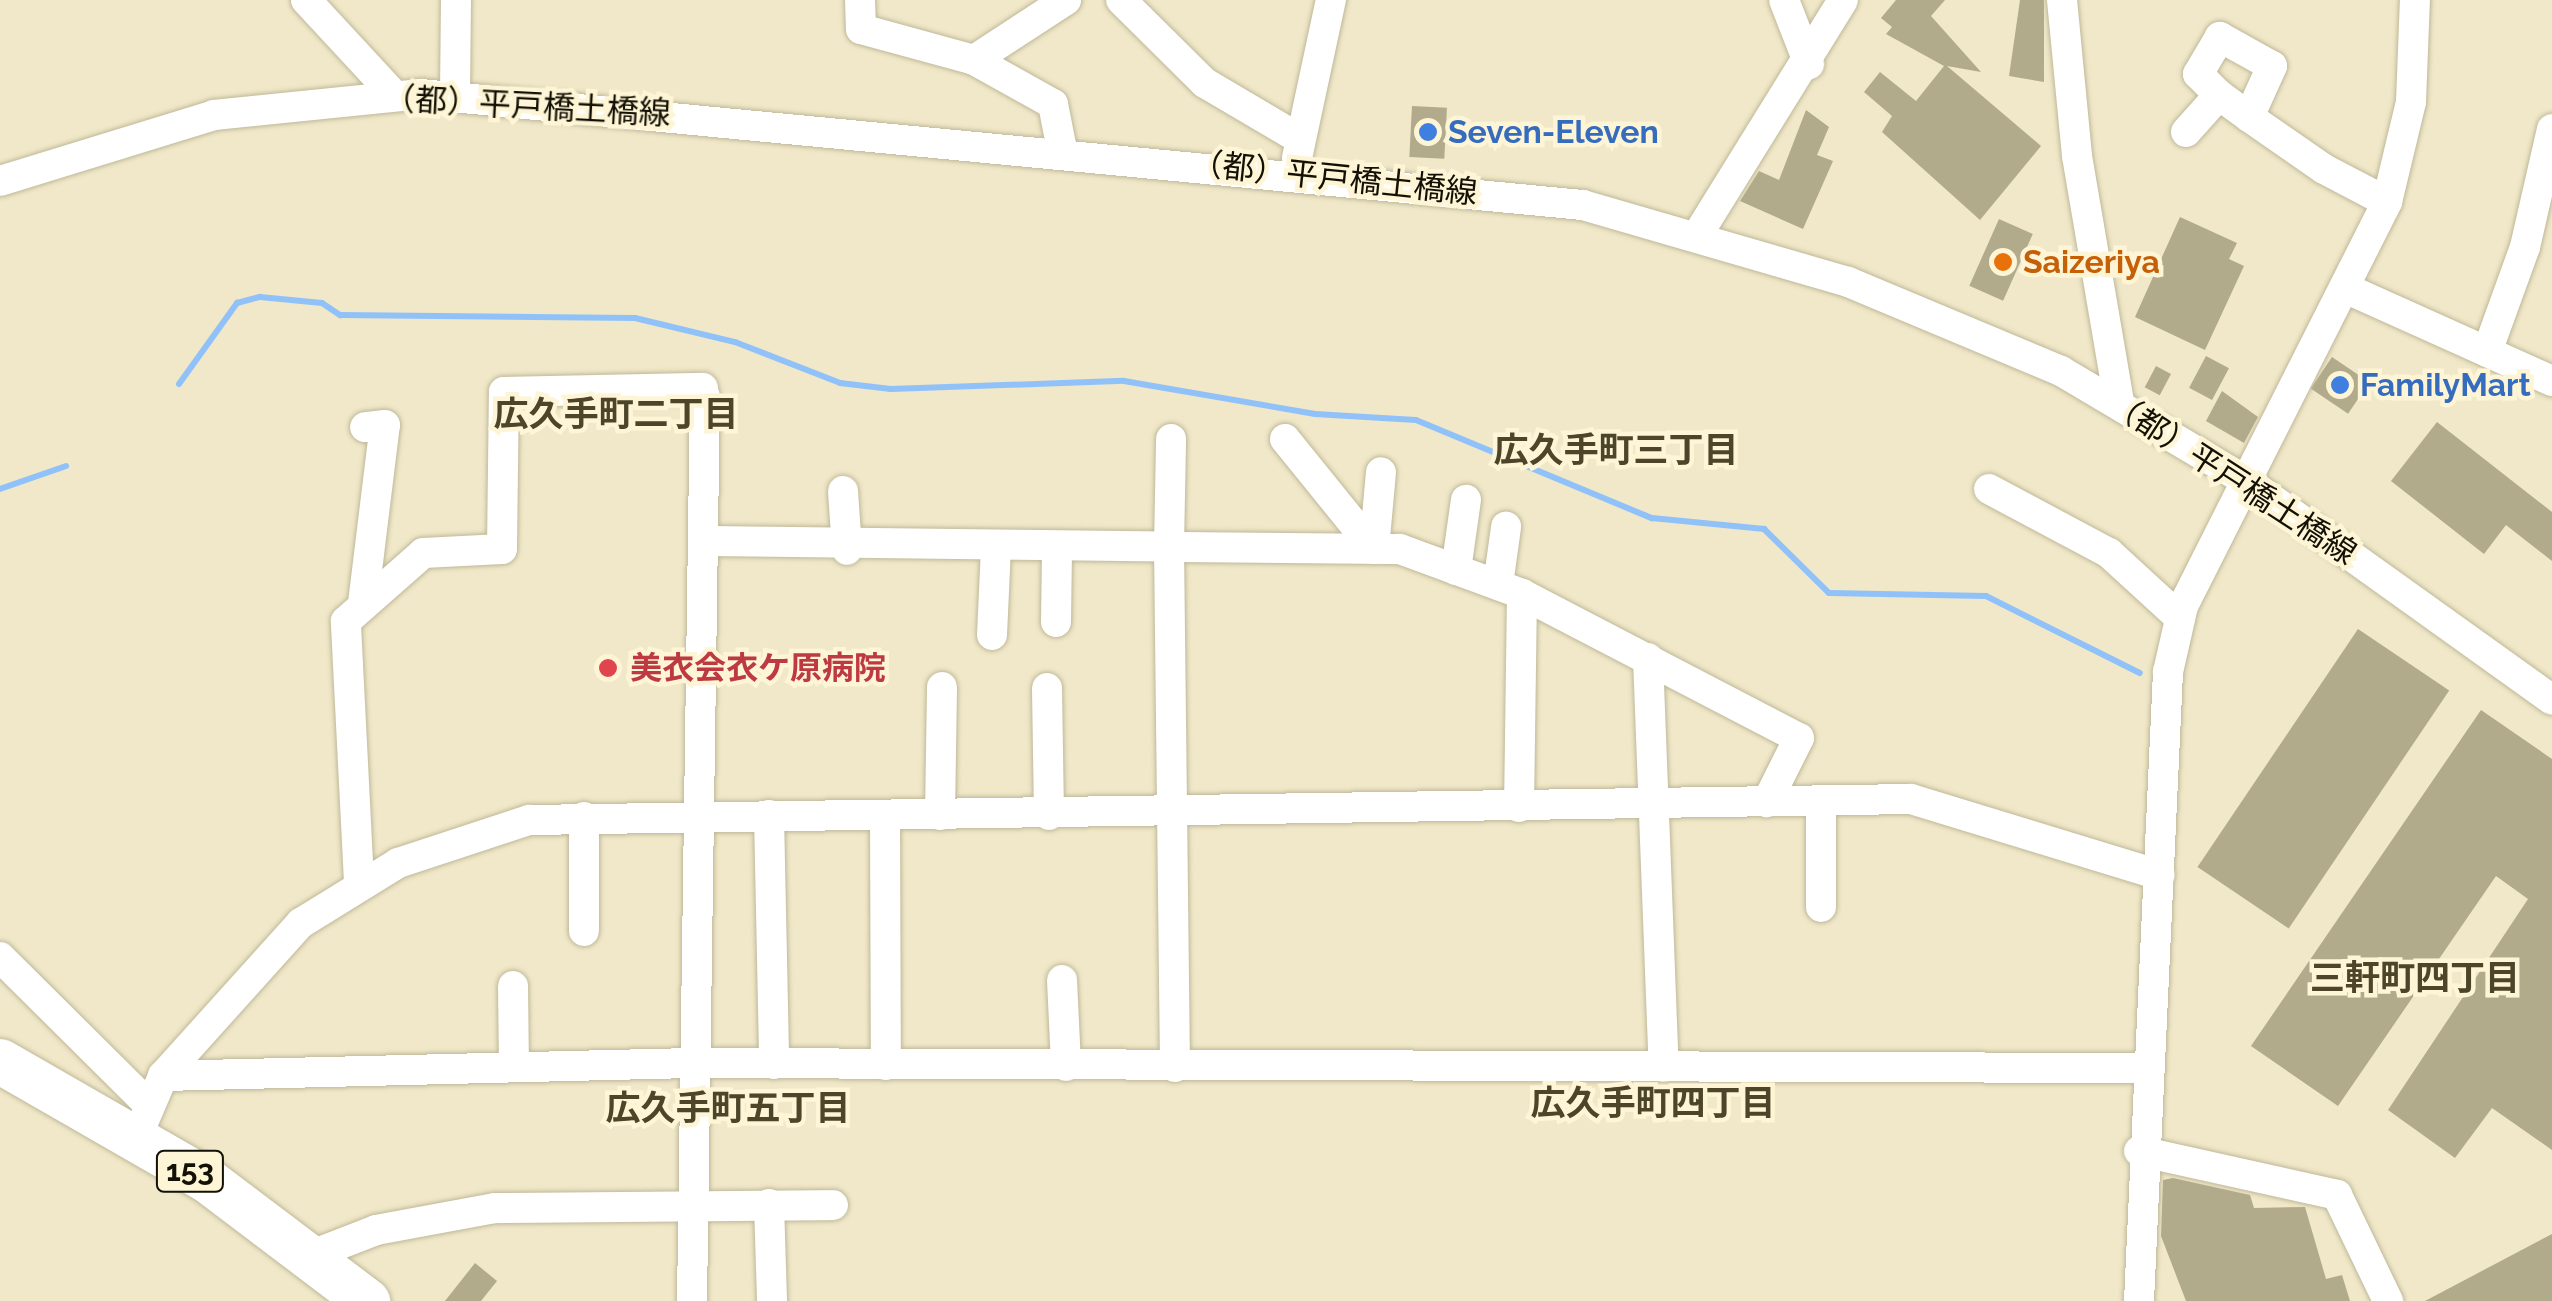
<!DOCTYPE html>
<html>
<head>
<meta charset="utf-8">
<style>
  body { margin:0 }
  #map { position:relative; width:2552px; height:1301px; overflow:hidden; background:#f0e8c8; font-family:Raleway,"Noto Sans JP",sans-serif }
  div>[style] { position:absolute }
  .stream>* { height:6px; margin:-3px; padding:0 3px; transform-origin:3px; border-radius:3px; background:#90c2f9 }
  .building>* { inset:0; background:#b1aa8b; transform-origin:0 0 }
  .roads { filter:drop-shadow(0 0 2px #bfb899) drop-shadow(0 0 2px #bfb899) }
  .minor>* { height:30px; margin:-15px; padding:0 15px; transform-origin:15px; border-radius:15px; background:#fff }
  .highway>* { height:45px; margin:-22.5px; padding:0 22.5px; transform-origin:22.5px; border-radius:22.5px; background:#fff }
  .dots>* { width:28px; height:28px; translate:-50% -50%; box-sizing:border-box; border:5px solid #fdf5d5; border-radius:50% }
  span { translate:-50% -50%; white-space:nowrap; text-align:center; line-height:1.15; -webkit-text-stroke:9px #fdf5d5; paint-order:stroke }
  .shield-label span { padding:2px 8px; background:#fdf5d5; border:2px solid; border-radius:8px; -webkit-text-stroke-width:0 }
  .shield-label { font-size:30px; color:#131005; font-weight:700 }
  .street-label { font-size:32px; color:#131005 }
  .shop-label { font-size:32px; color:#366cbe; font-weight:700 }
  .left { translate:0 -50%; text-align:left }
  .food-label { font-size:32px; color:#c56008; font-weight:700 }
  .health-label { font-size:32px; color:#be3a42; font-weight:700 }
  .neighbourhood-label { font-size:35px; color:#4c4529; font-weight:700 }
</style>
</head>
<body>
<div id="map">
  <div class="stream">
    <i style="left:179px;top:384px;width:100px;rotate:-54.4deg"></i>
    <i style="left:237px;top:303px;width:24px;rotate:-15deg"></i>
    <i style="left:260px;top:297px;width:62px;rotate:5.5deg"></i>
    <i style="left:322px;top:303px;width:22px;rotate:34deg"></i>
    <i style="left:340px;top:315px;width:295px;rotate:0.6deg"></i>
    <i style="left:635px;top:318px;width:103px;rotate:13.5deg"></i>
    <i style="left:735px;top:342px;width:113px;rotate:21.3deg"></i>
    <i style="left:840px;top:383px;width:51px;rotate:6.7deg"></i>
    <i style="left:891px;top:389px;width:233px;rotate:-2deg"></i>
    <i style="left:1124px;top:381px;width:194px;rotate:9.8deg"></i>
    <i style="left:1315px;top:414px;width:101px;rotate:3.4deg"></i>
    <i style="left:1416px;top:420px;width:256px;rotate:22.6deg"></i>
    <i style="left:1652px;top:518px;width:113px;rotate:5.6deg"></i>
    <i style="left:1764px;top:529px;width:91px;rotate:44.6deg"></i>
    <i style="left:1829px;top:593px;width:157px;rotate:1.1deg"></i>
    <i style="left:1986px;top:596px;width:172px;rotate:26.6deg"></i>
    <i style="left:0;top:489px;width:70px;rotate:-19.2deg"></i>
  </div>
  <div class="building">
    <i style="clip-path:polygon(1896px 0,1945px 0,1931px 16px,1981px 72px,1947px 66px,2041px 146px,1980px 220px,1882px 132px,1892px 116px,1864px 92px,1880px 72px,1916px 101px,1944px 66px,1886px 34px,1892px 27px,1881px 18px)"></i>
    <i style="clip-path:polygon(2020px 0,2044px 0,2044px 82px,2009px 76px)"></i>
    <i style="left:1412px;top:106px;width:35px;height:51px;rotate:3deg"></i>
    <i style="clip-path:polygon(1806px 110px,1829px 127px,1817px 155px,1833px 161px,1803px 229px,1740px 201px,1759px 171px,1779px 180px)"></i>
    <i style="clip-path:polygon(2180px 217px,2237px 243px,2229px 259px,2244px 266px,2205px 350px,2135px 317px)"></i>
    <i style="left:1999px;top:219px;width:37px;height:73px;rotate:24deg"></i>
    <i style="left:2206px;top:356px;width:26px;height:36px;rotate:28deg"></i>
    <i style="left:2332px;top:357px;width:45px;height:38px;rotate:34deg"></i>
    <i style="left:2156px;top:366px;width:17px;height:24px;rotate:28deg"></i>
    <i style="clip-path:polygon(2222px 391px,2258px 417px,2244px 443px,2206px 421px)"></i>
    <i style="clip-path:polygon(2437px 422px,2552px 512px,2552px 561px,2506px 525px,2484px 554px,2391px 481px)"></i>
    <i style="left:2358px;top:629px;width:110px;height:287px;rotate:34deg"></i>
    <i style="clip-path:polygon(2481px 710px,2552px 759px,2552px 1150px,2492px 1108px,2455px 1158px,2388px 1110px,2528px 899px,2496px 876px,2338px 1106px,2251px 1046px)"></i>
    <i style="clip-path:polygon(2173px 1178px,2250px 1195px,2254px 1208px,2305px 1207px,2326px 1279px,2342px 1275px,2350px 1301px,2186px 1301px,2161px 1236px,2163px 1180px)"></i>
    <i style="clip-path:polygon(2552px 1234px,2552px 1301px,2425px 1301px)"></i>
    <i style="clip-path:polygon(475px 1263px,497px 1281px,481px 1301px,445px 1301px)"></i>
  </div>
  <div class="roads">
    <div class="minor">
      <i style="left:306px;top:0;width:128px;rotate:47.2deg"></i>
      <i style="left:860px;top:0;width:29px;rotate:88deg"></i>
      <i style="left:861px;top:29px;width:117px;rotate:15.3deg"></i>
      <i style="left:1121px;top:0;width:118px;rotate:44.7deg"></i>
      <i style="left:1205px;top:83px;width:110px;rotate:30.5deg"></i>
      <i style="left:1784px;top:0;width:69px;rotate:68.7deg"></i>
      <i style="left:2062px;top:0;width:157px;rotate:84.5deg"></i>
      <i style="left:2077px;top:156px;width:249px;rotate:80.3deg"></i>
      <i style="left:455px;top:94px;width:94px;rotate:-89.4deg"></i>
      <i style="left:2249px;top:117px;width:56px;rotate:-65.7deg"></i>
      <i style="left:2272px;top:66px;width:60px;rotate:-150.9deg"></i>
      <i style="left:2220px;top:37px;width:43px;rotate:120.7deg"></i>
      <i style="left:2198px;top:74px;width:30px;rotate:45deg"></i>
      <i style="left:2219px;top:95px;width:37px;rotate:36deg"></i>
      <i style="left:2249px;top:117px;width:91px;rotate:34.7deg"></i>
      <i style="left:2324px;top:169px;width:71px;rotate:27.6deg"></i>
      <i style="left:2186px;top:132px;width:50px;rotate:-48.3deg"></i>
      <i style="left:1062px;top:150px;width:47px;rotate:-101.1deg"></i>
      <i style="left:1053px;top:104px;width:90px;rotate:-150.9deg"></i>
      <i style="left:974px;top:60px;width:110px;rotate:-33.1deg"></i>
      <i style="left:1297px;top:158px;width:162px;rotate:-77.9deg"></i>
      <i style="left:0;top:181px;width:224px;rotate:-17.1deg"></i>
      <i style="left:214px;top:115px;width:208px;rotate:-5.8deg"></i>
      <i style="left:421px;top:94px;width:1167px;rotate:5.46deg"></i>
      <i style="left:1583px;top:205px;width:276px;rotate:16.2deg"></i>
      <i style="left:1848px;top:282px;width:231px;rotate:22.7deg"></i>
      <i style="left:2061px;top:371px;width:217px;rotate:30.7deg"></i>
      <i style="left:2248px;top:482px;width:374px;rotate:35.6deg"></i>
      <i style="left:1698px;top:234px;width:275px;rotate:-58.2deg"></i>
      <i style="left:2345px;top:288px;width:227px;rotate:24.2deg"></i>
      <i style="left:2487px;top:352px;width:112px;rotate:-70.1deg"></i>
      <i style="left:2525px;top:247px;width:121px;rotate:-77.1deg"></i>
      <i style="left:1285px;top:439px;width:141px;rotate:51deg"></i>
      <i style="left:1989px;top:489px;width:136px;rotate:28.1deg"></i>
      <i style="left:2109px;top:553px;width:96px;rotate:42.5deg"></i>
      <i style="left:843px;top:491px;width:59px;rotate:86.1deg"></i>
      <i style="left:704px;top:541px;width:465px;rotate:0.7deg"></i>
      <i style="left:1169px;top:547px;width:108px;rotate:-88.9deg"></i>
      <i style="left:1374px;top:549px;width:77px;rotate:-84.8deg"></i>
      <i style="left:1456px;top:570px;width:71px;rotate:-81.9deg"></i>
      <i style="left:1498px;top:585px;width:59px;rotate:-82.1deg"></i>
      <i style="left:1522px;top:594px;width:312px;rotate:27.5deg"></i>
      <i style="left:1799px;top:738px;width:72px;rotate:116.6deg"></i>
      <i style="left:363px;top:603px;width:179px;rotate:-83deg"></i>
      <i style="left:385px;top:425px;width:20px;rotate:174deg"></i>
      <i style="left:1056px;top:622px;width:74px;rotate:-89.2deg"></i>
      <i style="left:992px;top:635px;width:87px;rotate:-87.4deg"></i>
      <i style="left:1648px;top:658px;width:409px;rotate:87.8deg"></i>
      <i style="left:1047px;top:688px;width:127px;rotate:89.1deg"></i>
      <i style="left:1821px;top:801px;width:106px;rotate:90deg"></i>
      <i style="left:769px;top:815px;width:249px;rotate:88.8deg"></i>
      <i style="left:885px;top:815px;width:250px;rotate:89.8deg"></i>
      <i style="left:940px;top:815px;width:128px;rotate:-89.1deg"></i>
      <i style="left:359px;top:882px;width:261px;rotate:-92.9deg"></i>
      <i style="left:346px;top:621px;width:103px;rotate:-41.4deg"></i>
      <i style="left:423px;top:553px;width:79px;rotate:-2.9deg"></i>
      <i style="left:502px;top:549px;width:157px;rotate:-89.3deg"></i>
      <i style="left:504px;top:392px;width:199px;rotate:-1.2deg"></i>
      <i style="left:584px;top:931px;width:114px;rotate:-90deg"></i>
      <i style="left:0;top:957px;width:204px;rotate:44.8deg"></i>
      <i style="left:1062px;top:980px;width:86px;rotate:87.3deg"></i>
      <i style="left:513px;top:986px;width:81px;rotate:89.3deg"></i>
      <i style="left:1175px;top:1067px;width:520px;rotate:-90.66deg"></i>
      <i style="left:1169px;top:547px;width:231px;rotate:0.5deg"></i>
      <i style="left:1400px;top:549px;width:130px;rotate:20.2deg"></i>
      <i style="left:1522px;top:594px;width:213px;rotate:90.8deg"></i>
      <i style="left:163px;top:1076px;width:530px;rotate:-1.41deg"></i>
      <i style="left:693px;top:1063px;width:1455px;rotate:0.2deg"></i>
      <i style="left:136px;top:1139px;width:69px;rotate:-66.8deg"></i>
      <i style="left:163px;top:1076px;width:206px;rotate:-48deg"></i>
      <i style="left:301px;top:923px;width:114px;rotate:-31.7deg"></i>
      <i style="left:398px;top:863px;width:138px;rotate:-18.2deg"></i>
      <i style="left:529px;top:820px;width:1382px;rotate:-0.87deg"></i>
      <i style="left:1911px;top:799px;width:260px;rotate:17deg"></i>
      <i style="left:2139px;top:1151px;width:203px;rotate:12.5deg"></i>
      <i style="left:2337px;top:1195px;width:118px;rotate:64.3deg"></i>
      <i style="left:769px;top:1204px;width:97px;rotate:88.2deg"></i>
      <i style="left:312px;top:1255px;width:69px;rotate:-21.3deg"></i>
      <i style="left:376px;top:1230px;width:121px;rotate:-10.5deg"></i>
      <i style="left:495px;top:1208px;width:338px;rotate:-0.5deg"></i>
      <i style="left:692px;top:1301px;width:905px;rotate:-89.18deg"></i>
      <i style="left:2139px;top:1301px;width:630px;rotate:-87.36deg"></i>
      <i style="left:2168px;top:672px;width:68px;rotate:-77.2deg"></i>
      <i style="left:2183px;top:606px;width:453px;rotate:-63.2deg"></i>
      <i style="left:2387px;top:202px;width:103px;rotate:-76.5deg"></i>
      <i style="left:2411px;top:102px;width:102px;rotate:-87.8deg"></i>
    </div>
    <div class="highway">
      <i style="left:0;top:1061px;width:239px;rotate:29.9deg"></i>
      <i style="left:207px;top:1180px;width:201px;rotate:37.1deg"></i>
    </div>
  </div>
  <div class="dots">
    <i style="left:1428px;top:132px;background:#3f7fe0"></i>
    <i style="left:2003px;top:262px;background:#e8710a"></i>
    <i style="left:2340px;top:385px;background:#3f7fe0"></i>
    <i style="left:608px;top:668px;background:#e0444e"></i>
  </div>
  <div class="shield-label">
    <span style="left:190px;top:1171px">153</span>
  </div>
  <div class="street-label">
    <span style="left:527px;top:106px;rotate:3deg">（都）平戸橋土橋線</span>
    <span style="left:1334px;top:178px;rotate:6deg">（都）平戸橋土橋線</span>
    <span style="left:2232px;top:478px;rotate:33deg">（都）平戸橋土橋線</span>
  </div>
  <div class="shop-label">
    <span class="left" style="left:1448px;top:132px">Seven-Eleven</span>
    <span class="left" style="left:2360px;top:385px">FamilyMart</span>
  </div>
  <div class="food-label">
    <span class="left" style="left:2023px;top:262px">Saizeriya</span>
  </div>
  <div class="health-label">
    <span class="left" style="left:630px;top:668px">美衣会衣ケ原病院</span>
  </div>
  <div class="neighbourhood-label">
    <span style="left:616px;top:414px">広久手町二丁目</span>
    <span style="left:1616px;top:450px">広久手町三丁目</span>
    <span style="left:2415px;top:978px">三軒町四丁目</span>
    <span style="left:1653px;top:1103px">広久手町四丁目</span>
    <span style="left:728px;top:1108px">広久手町五丁目</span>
  </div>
</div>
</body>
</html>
